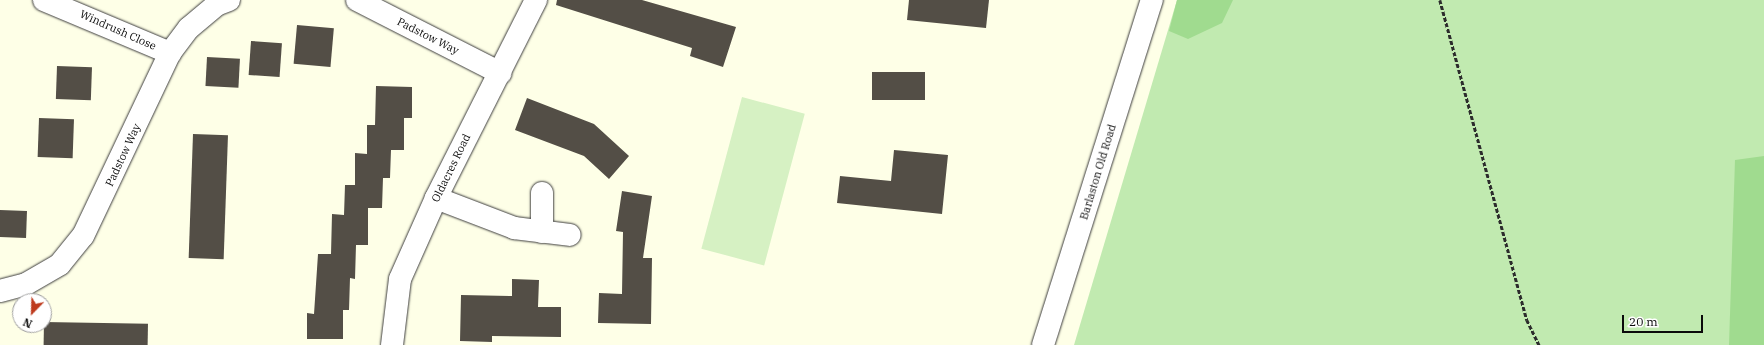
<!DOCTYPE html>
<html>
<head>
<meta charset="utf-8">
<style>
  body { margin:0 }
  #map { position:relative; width:1764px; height:345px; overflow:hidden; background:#feffe7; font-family:"IBM Plex Serif",serif }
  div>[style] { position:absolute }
  .green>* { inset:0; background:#c1eab0 }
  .forest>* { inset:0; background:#a0db8f }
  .pitch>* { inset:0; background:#d6f1c3; transform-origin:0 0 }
  .building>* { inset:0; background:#534e46; transform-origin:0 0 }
  .path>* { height:2.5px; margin-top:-1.25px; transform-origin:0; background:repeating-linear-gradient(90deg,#2c2c2c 0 4px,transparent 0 6px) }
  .roads { filter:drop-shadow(0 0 1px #3d3d3d) drop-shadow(0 0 1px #3d3d3d) }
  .minor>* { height:22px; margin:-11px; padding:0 11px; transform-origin:11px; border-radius:11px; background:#fff }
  span { translate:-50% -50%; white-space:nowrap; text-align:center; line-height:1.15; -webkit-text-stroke:4px #fff; paint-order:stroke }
  .street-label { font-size:11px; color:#0a0a0a }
  .north { position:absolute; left:12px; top:293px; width:40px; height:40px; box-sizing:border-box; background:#fff; border:1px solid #9d9d9d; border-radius:50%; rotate:203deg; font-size:11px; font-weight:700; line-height:16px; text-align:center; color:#0a0a0a }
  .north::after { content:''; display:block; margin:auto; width:14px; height:18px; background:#be3b1e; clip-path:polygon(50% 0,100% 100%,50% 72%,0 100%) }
  .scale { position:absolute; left:1622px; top:315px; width:81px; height:18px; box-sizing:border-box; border:2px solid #0a0a0a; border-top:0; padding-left:5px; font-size:12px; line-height:14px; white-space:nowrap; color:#0a0a0a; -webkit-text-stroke:3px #fff; paint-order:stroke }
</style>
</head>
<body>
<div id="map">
  <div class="green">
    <i style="clip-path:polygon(1177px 0,1764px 0,1764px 345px,1074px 345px)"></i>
  </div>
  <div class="forest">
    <i style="clip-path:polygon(1177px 0,1233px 0,1222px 23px,1188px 39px,1169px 31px)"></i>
    <i style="clip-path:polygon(1764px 156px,1764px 345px,1729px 345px,1735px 160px)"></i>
  </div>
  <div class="pitch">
    <i style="left:742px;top:97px;width:65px;height:157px;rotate:15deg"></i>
  </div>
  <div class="building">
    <i style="clip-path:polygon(557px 0,642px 0,736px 27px,723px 67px,690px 56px,692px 48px,556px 5px)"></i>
    <i style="clip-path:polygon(909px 0,989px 0,986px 28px,907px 20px)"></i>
    <i style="left:297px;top:25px;width:37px;height:39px;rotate:5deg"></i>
    <i style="left:251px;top:41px;width:31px;height:34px;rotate:4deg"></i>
    <i style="left:207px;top:57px;width:33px;height:29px;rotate:3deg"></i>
    <i style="left:57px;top:66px;width:35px;height:33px;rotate:2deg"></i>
    <i style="left:872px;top:72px;width:53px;height:28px"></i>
    <i style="clip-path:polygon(376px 86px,412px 87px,412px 118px,404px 118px,404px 150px,391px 150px,390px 178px,383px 178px,382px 208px,368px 208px,368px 245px,356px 245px,355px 279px,350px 278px,349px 310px,343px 310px,343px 339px,307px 339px,307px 313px,314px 314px,318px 254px,331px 254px,332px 214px,344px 215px,345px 185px,355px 185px,355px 153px,367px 154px,367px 125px,375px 125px)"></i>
    <i style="clip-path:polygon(527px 98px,594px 124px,629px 156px,609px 179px,584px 156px,515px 130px)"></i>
    <i style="left:39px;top:118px;width:35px;height:39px;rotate:2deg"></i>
    <i style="left:193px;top:134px;width:35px;height:124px;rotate:2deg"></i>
    <i style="clip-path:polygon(894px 150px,948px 155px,942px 214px,837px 203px,840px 176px,891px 181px)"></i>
    <i style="clip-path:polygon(622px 191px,652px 196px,643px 258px,652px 258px,651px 324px,598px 323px,599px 293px,622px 294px,623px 232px,616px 231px)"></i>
    <i style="left:0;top:210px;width:27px;height:27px;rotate:2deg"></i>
    <i style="clip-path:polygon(512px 279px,539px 280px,538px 307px,561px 307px,561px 337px,492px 336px,492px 342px,460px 341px,461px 295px,512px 296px)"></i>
    <i style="left:44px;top:322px;width:104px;height:23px;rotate:1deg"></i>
  </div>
  <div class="path">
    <i style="left:1440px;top:0;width:332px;rotate:74.8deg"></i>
    <i style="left:1527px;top:320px;width:28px;rotate:64deg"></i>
  </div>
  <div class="roads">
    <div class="minor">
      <i style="left:44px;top:0;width:137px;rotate:22.8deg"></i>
      <i style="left:357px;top:0;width:161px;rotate:27deg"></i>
      <i style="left:542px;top:193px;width:39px;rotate:90deg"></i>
      <i style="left:436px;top:198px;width:84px;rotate:21deg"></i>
      <i style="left:514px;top:228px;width:56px;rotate:7.1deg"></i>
      <i style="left:0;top:291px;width:27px;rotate:-15deg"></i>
      <i style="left:26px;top:284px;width:39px;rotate:-30deg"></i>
      <i style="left:60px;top:264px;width:36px;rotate:-51deg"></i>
      <i style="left:83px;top:236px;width:203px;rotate:-64.6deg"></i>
      <i style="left:170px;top:53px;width:31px;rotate:-53deg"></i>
      <i style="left:189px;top:28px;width:35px;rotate:-40deg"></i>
      <i style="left:216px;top:5px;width:14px;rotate:-21deg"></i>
      <i style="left:392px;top:345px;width:66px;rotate:-83.1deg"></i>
      <i style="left:400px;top:279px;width:89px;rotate:-66deg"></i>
      <i style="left:436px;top:198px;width:222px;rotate:-63.2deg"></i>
      <i style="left:1043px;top:345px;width:362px;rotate:-72.5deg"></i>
    </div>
  </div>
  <div class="street-label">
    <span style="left:118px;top:30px;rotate:24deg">Windrush Close</span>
    <span style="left:428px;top:36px;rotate:27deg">Padstow Way</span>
    <span style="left:123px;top:155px;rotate:-65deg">Padstow Way</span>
    <span style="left:451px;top:168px;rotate:-64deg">Oldacres Road</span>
    <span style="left:1098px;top:172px;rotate:-73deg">Barlaston Old Road</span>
  </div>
  <div class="north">N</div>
  <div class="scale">20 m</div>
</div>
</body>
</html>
